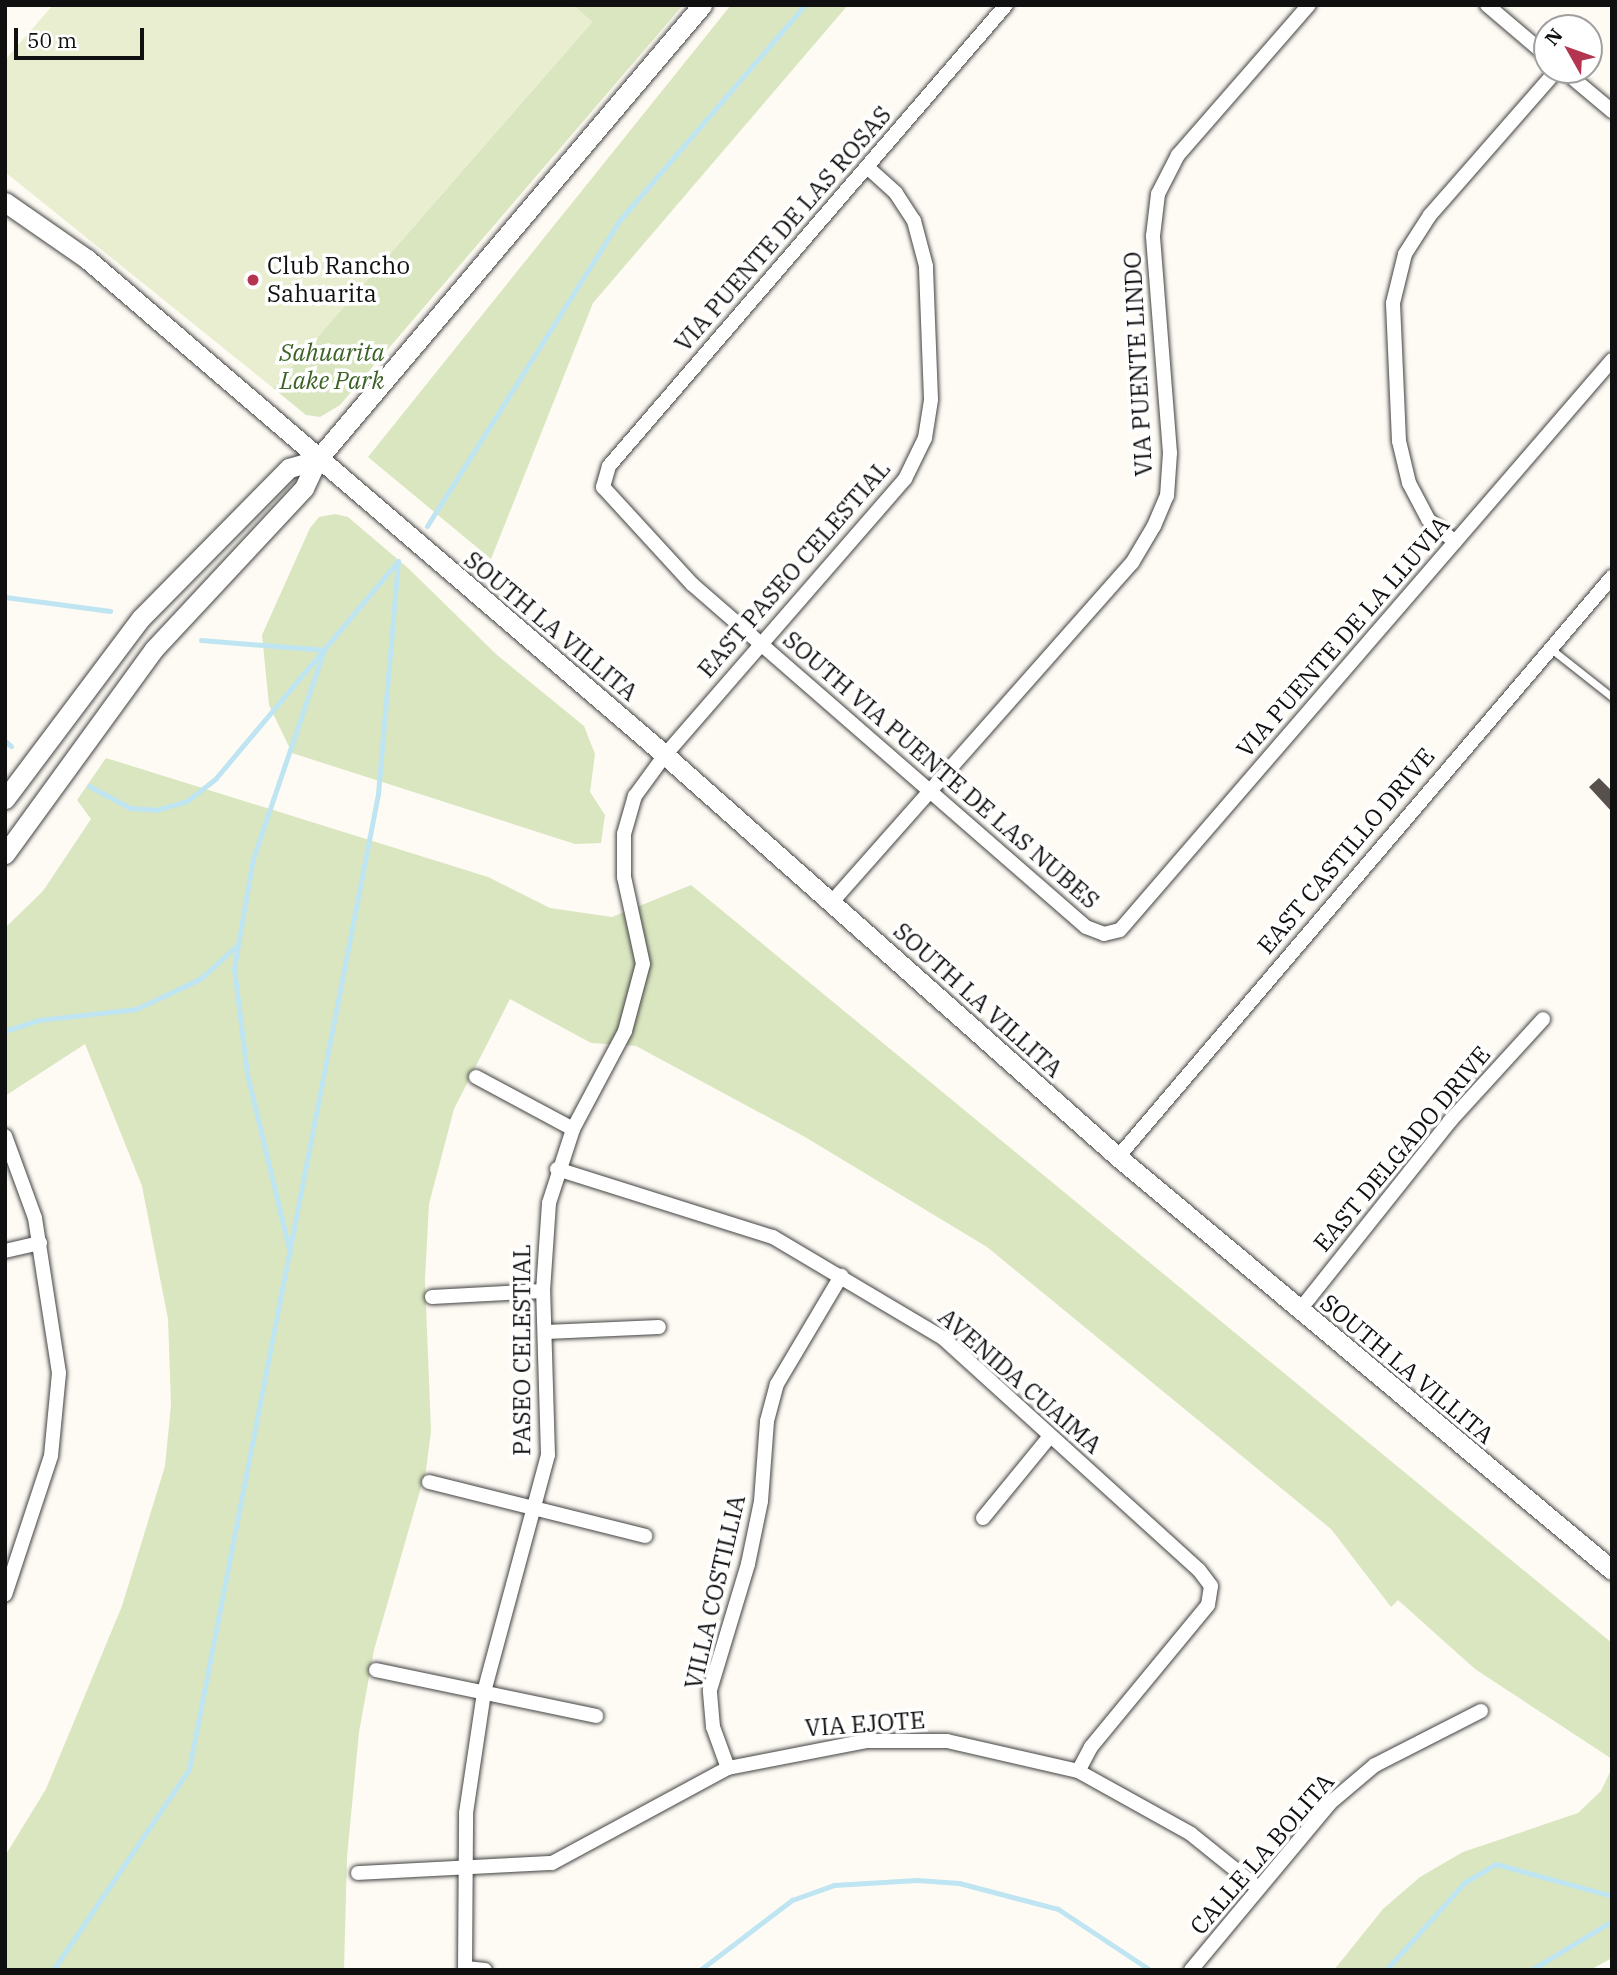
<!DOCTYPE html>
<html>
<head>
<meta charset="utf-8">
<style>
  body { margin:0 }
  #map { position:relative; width:1617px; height:1975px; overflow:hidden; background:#fefbf4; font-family:"IBM Plex Serif",serif }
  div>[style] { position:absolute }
  .green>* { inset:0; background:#dae6c0 }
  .pitch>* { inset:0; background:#e9eed1 }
  .stream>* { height:5px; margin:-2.5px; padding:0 2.5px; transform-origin:2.5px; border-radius:2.5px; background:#bee5f1 }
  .building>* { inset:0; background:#58504d }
  .roads { filter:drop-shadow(0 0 2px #434343) drop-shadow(0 0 2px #434343) }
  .service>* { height:7px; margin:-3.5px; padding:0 3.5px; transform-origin:3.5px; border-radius:3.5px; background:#fff }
  .minor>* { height:14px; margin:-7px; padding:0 7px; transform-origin:7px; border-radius:7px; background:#fff }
  .tertiary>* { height:19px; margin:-9.5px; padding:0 9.5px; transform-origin:9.5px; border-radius:9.5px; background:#fff }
  .dots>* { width:19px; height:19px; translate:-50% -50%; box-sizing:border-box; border:4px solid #fff; border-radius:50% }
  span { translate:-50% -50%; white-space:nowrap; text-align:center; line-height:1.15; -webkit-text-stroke:7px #fff; paint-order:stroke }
  .street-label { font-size:24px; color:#101010 }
  .poi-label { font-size:24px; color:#101010 }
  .left { translate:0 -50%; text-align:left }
  .park-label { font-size:24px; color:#3c6226; font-style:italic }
  .frame { position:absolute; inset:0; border:7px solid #101010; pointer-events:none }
  .north { position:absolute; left:1533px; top:14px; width:70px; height:70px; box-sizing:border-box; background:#fff; border:2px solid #9f9f9f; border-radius:50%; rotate:310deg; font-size:19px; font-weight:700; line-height:28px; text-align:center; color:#101010 }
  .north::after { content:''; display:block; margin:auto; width:24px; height:32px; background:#b3354f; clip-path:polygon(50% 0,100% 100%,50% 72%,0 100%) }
  .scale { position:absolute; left:14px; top:28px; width:130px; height:32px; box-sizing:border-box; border:4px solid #101010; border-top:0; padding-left:9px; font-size:21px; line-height:24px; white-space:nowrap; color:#101010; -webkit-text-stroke:5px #fff; paint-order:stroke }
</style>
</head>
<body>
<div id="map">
  <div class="green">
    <i style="clip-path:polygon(573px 5px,683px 5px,340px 405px,320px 417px,306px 415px,273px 388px,592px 22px)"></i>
    <i style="clip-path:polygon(731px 5px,848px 5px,593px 303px,491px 559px,368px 457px)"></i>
    <i style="clip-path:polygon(335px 514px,348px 517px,408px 568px,497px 655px,584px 726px,595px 754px,590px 792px,605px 815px,601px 843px,575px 844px,292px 753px,269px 705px,262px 635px,310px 528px,319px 517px)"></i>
    <i style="clip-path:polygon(106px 758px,488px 877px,550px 908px,612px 917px,691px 885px,1612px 1643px,1612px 1759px,1475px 1669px,1398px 1600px,1391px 1607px,1331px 1529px,987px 1247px,805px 1137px,636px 1046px,591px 1043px,510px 999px,454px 1109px,429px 1204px,425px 1280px,431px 1431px,426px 1470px,374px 1650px,359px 1732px,347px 1857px,344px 1970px,5px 1970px,5px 1856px,46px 1789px,122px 1606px,165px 1466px,171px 1405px,168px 1319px,142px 1186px,85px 1044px,5px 1096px,5px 928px,43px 891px,91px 819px,77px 800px)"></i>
    <i style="clip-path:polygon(1612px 1768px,1612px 1958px,1590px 1970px,1334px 1970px,1383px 1909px,1420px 1877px,1463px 1852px,1578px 1813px,1601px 1791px)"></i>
  </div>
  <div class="pitch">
    <i style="clip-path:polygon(53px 5px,573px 5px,592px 22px,273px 388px,5px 172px,5px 60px)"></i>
  </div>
  <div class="stream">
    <i style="left:427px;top:526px;width:360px;rotate:-57.8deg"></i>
    <i style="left:619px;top:221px;width:285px;rotate:-49.3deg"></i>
    <i style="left:5px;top:597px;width:106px;rotate:7.6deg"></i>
    <i style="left:201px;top:640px;width:123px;rotate:4.6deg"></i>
    <i style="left:324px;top:650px;width:220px;rotate:108.8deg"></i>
    <i style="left:253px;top:858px;width:112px;rotate:99.8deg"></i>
    <i style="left:234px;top:968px;width:107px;rotate:83deg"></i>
    <i style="left:247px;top:1074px;width:184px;rotate:76.5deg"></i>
    <i style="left:5px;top:741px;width:8px;rotate:40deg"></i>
    <i style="left:89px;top:786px;width:47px;rotate:28.2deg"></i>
    <i style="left:130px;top:808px;width:26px;rotate:4deg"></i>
    <i style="left:156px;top:810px;width:32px;rotate:-16deg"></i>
    <i style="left:187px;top:801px;width:37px;rotate:-38deg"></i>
    <i style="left:216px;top:778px;width:283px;rotate:-50deg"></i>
    <i style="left:5px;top:1031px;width:36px;rotate:-18deg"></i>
    <i style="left:39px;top:1020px;width:98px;rotate:-6.5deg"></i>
    <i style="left:136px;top:1009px;width:71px;rotate:-25.1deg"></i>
    <i style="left:200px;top:979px;width:47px;rotate:-42.4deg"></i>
    <i style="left:53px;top:1970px;width:243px;rotate:-55.9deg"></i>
    <i style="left:189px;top:1769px;width:993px;rotate:-79.03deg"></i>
    <i style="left:378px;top:794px;width:234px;rotate:-85.1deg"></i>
    <i style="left:700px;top:1970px;width:116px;rotate:-37.3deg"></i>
    <i style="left:792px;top:1900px;width:45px;rotate:-19.7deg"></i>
    <i style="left:834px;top:1885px;width:83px;rotate:-3.4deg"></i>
    <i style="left:917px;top:1880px;width:42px;rotate:4.1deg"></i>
    <i style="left:959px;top:1883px;width:102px;rotate:14.7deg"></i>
    <i style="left:1058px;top:1909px;width:110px;rotate:33.5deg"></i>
    <i style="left:1386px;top:1970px;width:117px;rotate:-48.1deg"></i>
    <i style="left:1464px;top:1883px;width:37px;rotate:-31deg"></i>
    <i style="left:1496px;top:1864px;width:120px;rotate:15.4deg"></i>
    <i style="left:1531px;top:1970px;width:95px;rotate:-31.2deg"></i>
  </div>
  <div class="building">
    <i style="clip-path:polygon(1599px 778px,1612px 791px,1612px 812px,1589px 787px)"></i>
  </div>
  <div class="roads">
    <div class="service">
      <i style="left:1551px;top:649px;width:78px;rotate:38.2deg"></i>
    </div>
    <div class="minor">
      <i style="left:1006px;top:5px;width:608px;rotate:130.73deg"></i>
      <i style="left:609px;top:466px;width:22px;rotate:106deg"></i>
      <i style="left:603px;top:487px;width:132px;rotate:47.5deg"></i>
      <i style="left:692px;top:584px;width:522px;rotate:41.04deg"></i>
      <i style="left:1086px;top:927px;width:19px;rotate:21deg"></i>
      <i style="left:1104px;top:934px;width:16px;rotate:-14deg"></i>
      <i style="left:1120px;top:930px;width:753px;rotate:-49.2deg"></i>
      <i style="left:1487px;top:5px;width:79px;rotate:40.4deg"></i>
      <i style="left:1563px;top:70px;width:64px;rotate:39.9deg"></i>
      <i style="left:1455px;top:542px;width:35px;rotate:-140deg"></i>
      <i style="left:1428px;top:519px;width:41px;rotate:-117.8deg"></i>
      <i style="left:1409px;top:483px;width:43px;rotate:-103.4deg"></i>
      <i style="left:1399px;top:441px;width:138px;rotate:-92.5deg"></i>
      <i style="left:1393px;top:303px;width:50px;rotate:-76.2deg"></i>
      <i style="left:1405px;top:254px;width:46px;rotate:-57.3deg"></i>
      <i style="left:1430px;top:215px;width:193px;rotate:-48.8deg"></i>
      <i style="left:831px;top:903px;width:454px;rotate:-48.5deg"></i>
      <i style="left:1132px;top:563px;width:43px;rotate:-59.3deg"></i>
      <i style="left:1154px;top:526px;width:33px;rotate:-67deg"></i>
      <i style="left:1167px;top:496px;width:43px;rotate:-86deg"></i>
      <i style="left:1170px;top:453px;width:218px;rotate:-94.5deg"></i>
      <i style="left:1153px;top:236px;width:42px;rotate:-83.2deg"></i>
      <i style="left:1158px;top:194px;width:44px;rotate:-62.9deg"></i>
      <i style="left:1178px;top:155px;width:199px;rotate:-48.9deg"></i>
      <i style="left:476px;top:1077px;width:110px;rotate:28.2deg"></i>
      <i style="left:5px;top:1136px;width:87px;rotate:69.9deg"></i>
      <i style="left:35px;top:1218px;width:157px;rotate:81.2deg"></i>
      <i style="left:59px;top:1373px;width:83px;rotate:95.5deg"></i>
      <i style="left:51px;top:1456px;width:146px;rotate:108.3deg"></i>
      <i style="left:1118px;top:1157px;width:762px;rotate:-49.58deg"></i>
      <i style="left:557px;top:1169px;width:226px;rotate:17.5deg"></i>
      <i style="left:773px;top:1237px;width:198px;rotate:30.7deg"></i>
      <i style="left:943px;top:1338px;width:345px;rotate:42.2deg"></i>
      <i style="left:1199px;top:1570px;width:20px;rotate:53deg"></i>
      <i style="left:1211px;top:1586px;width:19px;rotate:99deg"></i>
      <i style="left:1208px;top:1605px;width:184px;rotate:129.5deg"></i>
      <i style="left:1091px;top:1747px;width:27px;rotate:118deg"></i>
      <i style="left:5px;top:1251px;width:36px;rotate:-13deg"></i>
      <i style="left:432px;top:1297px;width:111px;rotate:-3.1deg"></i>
      <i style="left:1299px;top:1311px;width:243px;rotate:-51.5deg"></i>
      <i style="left:1450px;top:1121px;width:138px;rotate:-47.6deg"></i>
      <i style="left:546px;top:1332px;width:113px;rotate:-2.5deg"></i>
      <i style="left:429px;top:1482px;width:223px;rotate:14deg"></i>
      <i style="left:983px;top:1518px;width:106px;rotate:-50.7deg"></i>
      <i style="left:376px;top:1670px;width:225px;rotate:11.8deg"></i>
      <i style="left:728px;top:1768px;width:44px;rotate:-110.1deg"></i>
      <i style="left:713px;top:1727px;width:37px;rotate:-95deg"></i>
      <i style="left:710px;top:1690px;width:132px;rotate:-73.2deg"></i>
      <i style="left:748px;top:1564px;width:64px;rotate:-78.3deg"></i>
      <i style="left:761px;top:1501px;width:80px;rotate:-85.7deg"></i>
      <i style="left:767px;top:1421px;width:38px;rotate:-75deg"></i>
      <i style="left:777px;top:1384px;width:126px;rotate:-59.3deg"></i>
      <i style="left:358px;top:1873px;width:194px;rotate:-3deg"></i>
      <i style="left:552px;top:1863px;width:200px;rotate:-28.4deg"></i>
      <i style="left:728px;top:1768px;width:142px;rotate:-11deg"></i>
      <i style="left:867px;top:1741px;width:80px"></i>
      <i style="left:947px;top:1741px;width:134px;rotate:12.9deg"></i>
      <i style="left:1078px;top:1771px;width:129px;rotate:29.1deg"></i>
      <i style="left:1191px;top:1834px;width:85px;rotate:38.8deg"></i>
      <i style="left:466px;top:1968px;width:19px;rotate:6deg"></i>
      <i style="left:465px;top:1970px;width:157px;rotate:-89.6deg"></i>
      <i style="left:466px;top:1813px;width:122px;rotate:-81.5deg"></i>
      <i style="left:484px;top:1692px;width:245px;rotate:-74.9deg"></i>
      <i style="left:548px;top:1455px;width:164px;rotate:-91.7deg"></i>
      <i style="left:543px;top:1291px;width:88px;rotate:-86.1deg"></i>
      <i style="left:549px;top:1203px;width:78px;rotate:-72deg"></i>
      <i style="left:573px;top:1129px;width:111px;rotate:-62deg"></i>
      <i style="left:625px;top:1031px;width:69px;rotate:-75deg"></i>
      <i style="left:643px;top:964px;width:89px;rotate:-102.3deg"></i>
      <i style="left:624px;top:877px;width:43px;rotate:-90deg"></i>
      <i style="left:624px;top:834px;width:40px;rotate:-74deg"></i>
      <i style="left:635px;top:796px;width:51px;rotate:-53.8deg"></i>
      <i style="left:665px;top:755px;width:366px;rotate:-49deg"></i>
      <i style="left:905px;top:479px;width:46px;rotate:-64deg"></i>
      <i style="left:925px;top:438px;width:39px;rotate:-81deg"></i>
      <i style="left:931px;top:399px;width:133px;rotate:-92.2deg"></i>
      <i style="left:926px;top:266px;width:47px;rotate:-104.9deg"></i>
      <i style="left:914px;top:221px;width:33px;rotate:-123deg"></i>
      <i style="left:896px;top:193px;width:39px;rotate:-138deg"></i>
      <i style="left:1191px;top:1970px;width:217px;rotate:-50.2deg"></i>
      <i style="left:1330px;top:1803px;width:59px;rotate:-40.2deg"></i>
      <i style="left:1375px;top:1765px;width:119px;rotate:-27deg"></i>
    </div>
    <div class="tertiary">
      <i style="left:5px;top:202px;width:100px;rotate:34.8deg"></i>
      <i style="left:87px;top:259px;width:762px;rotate:40.63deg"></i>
      <i style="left:665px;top:755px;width:606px;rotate:41.59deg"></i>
      <i style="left:1118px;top:1157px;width:644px;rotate:39.9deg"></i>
      <i style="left:5px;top:799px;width:226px;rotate:-53.1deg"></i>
      <i style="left:141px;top:618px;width:211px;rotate:-45.4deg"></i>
      <i style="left:289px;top:468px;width:29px;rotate:-16deg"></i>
      <i style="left:5px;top:854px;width:253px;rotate:-54deg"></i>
      <i style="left:154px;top:649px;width:220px;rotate:-47deg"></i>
      <i style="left:304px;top:488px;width:31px;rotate:-65deg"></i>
      <i style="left:317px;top:460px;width:596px;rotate:-49.76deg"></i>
    </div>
  </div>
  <div class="dots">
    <i style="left:253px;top:280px;background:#b3354f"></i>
  </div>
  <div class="street-label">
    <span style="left:783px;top:229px;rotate:-49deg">VIA PUENTE DE LAS ROSAS</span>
    <span style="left:1138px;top:364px;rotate:-93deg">VIA PUENTE LINDO</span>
    <span style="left:794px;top:569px;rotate:-49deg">EAST PASEO CELESTIAL</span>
    <span style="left:551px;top:626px;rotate:40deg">SOUTH LA VILLITA</span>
    <span style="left:1343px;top:637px;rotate:-49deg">VIA PUENTE DE LA LLUVIA</span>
    <span style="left:941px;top:770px;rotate:41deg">SOUTH VIA PUENTE DE LAS NUBES</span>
    <span style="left:1346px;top:851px;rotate:-50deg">EAST CASTILLO DRIVE</span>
    <span style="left:978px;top:1000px;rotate:42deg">SOUTH LA VILLITA</span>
    <span style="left:1402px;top:1149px;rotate:-50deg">EAST DELGADO DRIVE</span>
    <span style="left:522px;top:1350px;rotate:-90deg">PASEO CELESTIAL</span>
    <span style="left:1407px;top:1369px;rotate:40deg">SOUTH LA VILLITA</span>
    <span style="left:1020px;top:1381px;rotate:41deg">AVENIDA CUAIMA</span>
    <span style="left:715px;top:1592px;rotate:-77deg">VILLA COSTILLIA</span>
    <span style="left:865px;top:1724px;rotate:-4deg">VIA EJOTE</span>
    <span style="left:1262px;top:1854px;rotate:-49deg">CALLE LA BOLITA</span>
  </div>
  <div class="poi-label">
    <span class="left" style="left:267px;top:280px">Club Rancho<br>Sahuarita</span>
  </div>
  <div class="park-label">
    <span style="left:332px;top:367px">Sahuarita<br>Lake Park</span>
  </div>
  <div class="frame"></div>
  <div class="north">N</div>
  <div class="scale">50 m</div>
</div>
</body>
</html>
